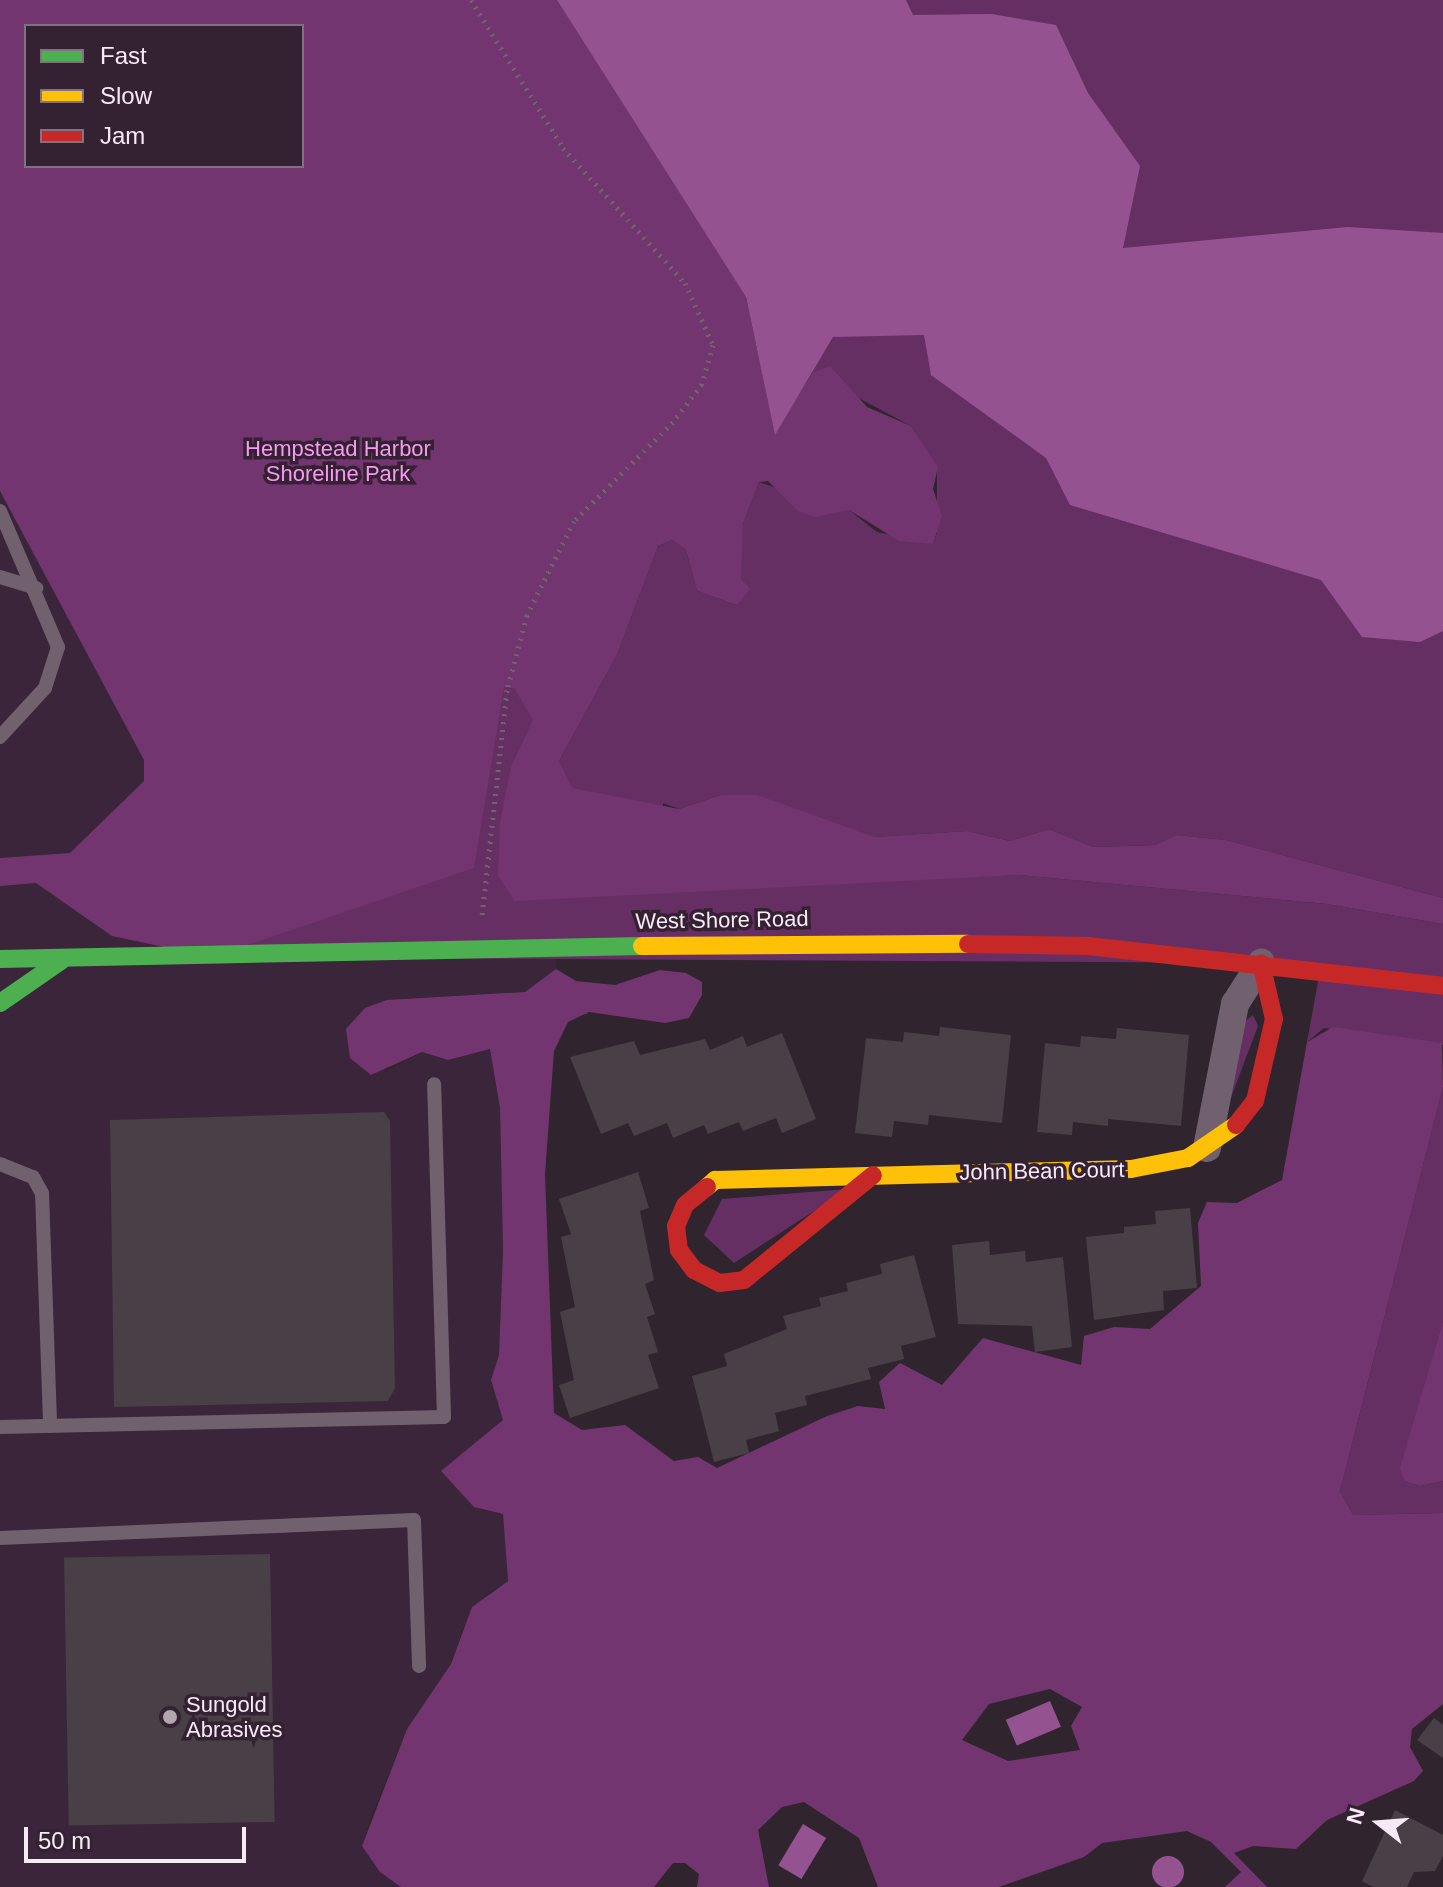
<!DOCTYPE html>
<html>
<head>
<meta charset="utf-8">
<style>
  body { margin:0 }
  #map { position:relative; width:1443px; height:1887px; overflow:hidden; background:#30252e; font-family:Helvetica,sans-serif }
  div>[style] { position:absolute }
  .built>* { inset:0; background:#3b253a }
  .green>* { inset:0; background:#662f64 }
  .forest>* { inset:0; background:#72356f }
  .water>* { inset:0; background:#955291; transform-origin:0 0 }
  .round { border-radius:50% }
  .building>* { inset:0; background:#483f47; transform-origin:0 0 }
  .path>* { height:5px; margin-top:-2.5px; transform-origin:0; background:repeating-linear-gradient(90deg,#6f636e 0 2px,transparent 0 8px) }
  .lane>* { height:14px; margin:-7px; padding:0 7px; transform-origin:7px; border-radius:7px; background:#71616f }
  .street>* { height:28px; margin:-14px; padding:0 14px; transform-origin:14px; border-radius:14px; background:#71616f }
  .fast>* { height:18px; margin:-9px; padding:0 9px; transform-origin:9px; border-radius:9px; background:#4caf50 }
  .slow>* { height:18px; margin:-9px; padding:0 9px; transform-origin:9px; border-radius:9px; background:#ffc107 }
  .jam>* { height:18px; margin:-9px; padding:0 9px; transform-origin:9px; border-radius:9px; background:#c62828 }
  .dots>* { width:22px; height:22px; translate:-50% -50%; box-sizing:border-box; border:4px solid #342132; border-radius:50% }
  span { translate:-50% -50%; white-space:nowrap; text-align:center; line-height:1.15; -webkit-text-stroke:7px #342132; paint-order:stroke }
  .park-label { font-size:22px; color:#f798f2 }
  .street-label { font-size:22px; color:#f7eaf6 }
  .poi-label { font-size:22px; color:#f7eaf6 }
  .left { translate:0 -50%; text-align:left }
  .legend { position:absolute; left:24px; top:24px; width:280px; height:144px; box-sizing:border-box; background:#342132; border:2px solid #827180; margin:0; padding:10px 14px; list-style:none; font-size:24px; color:#f7eaf6 }
  .legend li { display:flex; align-items:center; gap:16px; height:40px }
  .legend b { width:40px; border:2px solid #827180 }
  .north { position:absolute; left:1339px; top:1783px; width:80px; height:80px; -webkit-text-stroke:6px #342132; paint-order:stroke; rotate:287deg; font-size:22px; font-weight:700; line-height:32px; text-align:center; color:#f7eaf6 }
  .north::after { content:''; display:block; margin:auto; width:28px; height:36px; background:#f7eaf6; clip-path:polygon(50% 0,100% 100%,50% 72%,0 100%) }
  .scale { position:absolute; left:24px; top:1827px; width:222px; height:36px; box-sizing:border-box; border:4px solid #f7eaf6; border-top:0; padding-left:10px; font-size:24px; line-height:28px; white-space:nowrap; color:#f7eaf6; -webkit-text-stroke:6px #342132; paint-order:stroke }
</style>
</head>
<body>
<div id="map">
  <div class="built">
    <i style="clip-path:polygon(0 491px,144px 760px,556px 947px,556px 969px,525px 992px,400px 999px,384px 1073px,422px 1052px,448px 1060px,490px 1049px,500px 1108px,503px 1250px,499px 1355px,491px 1380px,503px 1421px,441px 1471px,482px 1510px,503px 1514px,508px 1581px,485px 1595px,463px 1628px,451px 1664px,407px 1729px,370px 1820px,362px 1846px,401px 1887px,0 1887px)"></i>
  </div>
  <div class="green">
    <i style="clip-path:polygon(evenodd,0 0,1443px 0,1443px 898px,1226px 840px,1176px 835px,1155px 845px,1093px 847px,1049px 829px,1010px 841px,967px 831px,875px 837px,721px 795px,679px 809px,663px 803px,659px 888px,1019px 875px,1327px 904px,1443px 924px,1443px 1045px,1324px 1028px,1307px 1042px,1320px 971px,1261px 963px,212px 957px,430px 881px,0 467px,0 0,26px 26px,302px 26px,302px 166px,26px 166px,26px 26px,0 0,746px 297px,812px 373px,911px 426px,937px 467px,937px 533px,933px 544px,877px 532px,849px 510px,798px 511px,785px 491px,759px 482px,743px 524px,737px 605px,697px 591px,686px 550px,672px 540px,658px 546px,617px 655px,559px 761px,746px 297px)"></i>
    <i style="clip-path:polygon(1253px 1015px,1258px 1026px,1230px 1100px,1244px 1022px)"></i>
    <i style="clip-path:polygon(1443px 1087px,1443px 1321px,1401px 1468px,1404px 1481px,1420px 1486px,1443px 1481px,1443px 1513px,1353px 1515px,1340px 1491px)"></i>
    <i style="clip-path:polygon(848px 1189px,734px 1263px,704px 1235px,722px 1199px)"></i>
  </div>
  <div class="forest">
    <i style="clip-path:polygon(evenodd,0 0,557px 0,746px 297px,775px 433px,812px 373px,830px 366px,867px 407px,911px 426px,938px 467px,933px 489px,942px 516px,933px 544px,899px 541px,849px 510px,815px 517px,798px 511px,768px 481px,759px 482px,743px 524px,741px 579px,750px 589px,737px 605px,697px 591px,686px 550px,672px 540px,658px 546px,617px 655px,559px 761px,572px 788px,679px 809px,721px 795px,757px 795px,875px 837px,967px 831px,1010px 841px,1049px 829px,1093px 847px,1155px 845px,1176px 835px,1226px 840px,1443px 898px,1443px 924px,1327px 904px,1019px 875px,515px 901px,498px 876px,500px 822px,511px 767px,533px 720px,514px 688px,504px 687px,474px 868px,212px 957px,112px 936px,36px 883px,0 886px,0 858px,70px 853px,144px 781px,144px 760px,0 491px,0 0,26px 26px,302px 26px,302px 166px,26px 166px,26px 26px)"></i>
    <i style="clip-path:polygon(evenodd,556px 969px,576px 981px,615px 985px,660px 970px,686px 973px,702px 982px,702px 995px,689px 1018px,665px 1023px,589px 1012px,568px 1022px,554px 1051px,545px 1174px,554px 1413px,582px 1430px,625px 1425px,674px 1461px,698px 1457px,717px 1468px,827px 1416px,858px 1406px,885px 1409px,879px 1382px,900px 1363px,942px 1385px,983px 1338px,1081px 1365px,1084px 1336px,1114px 1327px,1150px 1329px,1201px 1286px,1198px 1223px,1207px 1202px,1237px 1203px,1282px 1180px,1307px 1042px,1333px 1027px,1442px 1043px,1443px 1087px,1340px 1491px,1353px 1515px,1443px 1513px,1443px 1704px,1412px 1729px,1410px 1747px,1423px 1771px,1414px 1781px,1327px 1820px,1296px 1849px,1253px 1846px,1234px 1853px,1267px 1887px,1225px 1887px,1241px 1872px,1211px 1842px,1187px 1831px,1102px 1843px,1084px 1857px,999px 1887px,878px 1887px,859px 1838px,804px 1802px,782px 1807px,758px 1830px,769px 1887px,697px 1887px,699px 1874px,685px 1863px,673px 1863px,654px 1887px,401px 1887px,380px 1872px,362px 1846px,407px 1729px,451px 1664px,472px 1607px,508px 1581px,503px 1514px,474px 1507px,441px 1471px,503px 1420px,491px 1380px,499px 1355px,503px 1250px,500px 1108px,490px 1049px,448px 1060px,422px 1052px,371px 1075px,350px 1058px,346px 1029px,365px 1008px,387px 1000px,525px 992px,556px 969px,1050px 1689px,1082px 1707px,1071px 1726px,1080px 1750px,1008px 1761px,962px 1740px,989px 1704px,1050px 1689px)"></i>
    <i style="clip-path:polygon(1443px 1321px,1443px 1481px,1420px 1486px,1404px 1481px,1400px 1468px)"></i>
  </div>
  <div class="water">
    <i style="clip-path:polygon(557px 0,906px 0,913px 15px,991px 14px,1056px 25px,1088px 93px,1140px 166px,1123px 248px,1348px 227px,1443px 233px,1443px 631px,1420px 642px,1362px 637px,1321px 580px,1070px 505px,1046px 458px,931px 375px,924px 335px,833px 337px,775px 435px,746px 297px)"></i>
    <i style="left:1050px;top:1701px;width:28px;height:48px;rotate:67deg"></i>
    <i style="left:803px;top:1824px;width:27px;height:48px;rotate:31deg"></i>
    <i class="round" style="left:1152px;top:1856px;width:32px;height:32px"></i>
  </div>
  <div class="building">
    <i style="clip-path:polygon(940px 1027px,1011px 1035px,1002px 1123px,929px 1115px,928px 1125px,894px 1121px,892px 1137px,855px 1133px,866px 1038px,903px 1042px,904px 1032px,939px 1036px)"></i>
    <i style="clip-path:polygon(1117px 1028px,1189px 1035px,1181px 1126px,1108px 1119px,1108px 1126px,1073px 1122px,1072px 1135px,1037px 1132px,1045px 1043px,1080px 1047px,1081px 1036px,1116px 1039px)"></i>
    <i style="clip-path:polygon(782px 1033px,816px 1119px,782px 1133px,776px 1118px,743px 1131px,739px 1122px,708px 1134px,704px 1125px,673px 1138px,667px 1123px,634px 1136px,628px 1123px,601px 1134px,570px 1057px,634px 1041px,640px 1055px,705px 1039px,710px 1050px,743px 1036px,747px 1047px)"></i>
    <i style="clip-path:polygon(384px 1112px,390px 1121px,395px 1388px,388px 1401px,114px 1407px,110px 1120px)"></i>
    <i style="clip-path:polygon(638px 1172px,649px 1208px,640px 1211px,654px 1280px,645px 1284px,655px 1314px,647px 1317px,658px 1352px,648px 1355px,659px 1388px,570px 1418px,559px 1385px,574px 1380px,560px 1312px,575px 1307px,561px 1237px,571px 1234px,559px 1199px)"></i>
    <i style="clip-path:polygon(1190px 1208px,1197px 1288px,1163px 1291px,1164px 1310px,1094px 1320px,1086px 1237px,1124px 1233px,1124px 1227px,1156px 1224px,1155px 1211px)"></i>
    <i style="clip-path:polygon(989px 1241px,990px 1255px,1025px 1251px,1026px 1262px,1063px 1257px,1072px 1347px,1035px 1352px,1032px 1326px,958px 1324px,952px 1245px)"></i>
    <i style="clip-path:polygon(914px 1255px,936px 1337px,901px 1346px,904px 1359px,868px 1368px,871px 1379px,805px 1396px,807px 1405px,775px 1413px,779px 1431px,746px 1440px,749px 1453px,714px 1462px,692px 1376px,727px 1366px,724px 1354px,787px 1329px,783px 1316px,821px 1306px,819px 1298px,848px 1291px,846px 1283px,882px 1274px,880px 1264px)"></i>
    <i style="left:270px;top:1554px;width:268px;height:206px;rotate:89deg"></i>
    <i style="clip-path:polygon(1434px 1718px,1443px 1725px,1443px 1758px,1417px 1740px)"></i>
    <i style="clip-path:polygon(1395px 1810px,1443px 1835px,1443px 1856px,1435px 1871px,1414px 1872px,1407px 1887px,1373px 1887px,1362px 1881px)"></i>
  </div>
  <div class="path">
    <i style="left:471px;top:0;width:174px;rotate:58.1deg"></i>
    <i style="left:563px;top:148px;width:182px;rotate:47.9deg"></i>
    <i style="left:685px;top:283px;width:68px;rotate:65.7deg"></i>
    <i style="left:713px;top:345px;width:41px;rotate:105.8deg"></i>
    <i style="left:702px;top:384px;width:48px;rotate:127.3deg"></i>
    <i style="left:673px;top:422px;width:140px;rotate:135deg"></i>
    <i style="left:574px;top:521px;width:105px;rotate:116.6deg"></i>
    <i style="left:527px;top:615px;width:78px;rotate:104.9deg"></i>
    <i style="left:507px;top:690px;width:227px;rotate:96.3deg"></i>
  </div>
  <div class="lane">
    <i style="left:0;top:511px;width:148px;rotate:66.9deg"></i>
    <i style="left:58px;top:647px;width:43px;rotate:107.6deg"></i>
    <i style="left:45px;top:688px;width:67px;rotate:132.6deg"></i>
    <i style="left:0;top:577px;width:38px;rotate:17deg"></i>
    <i style="left:0;top:1164px;width:35px;rotate:22deg"></i>
    <i style="left:33px;top:1177px;width:18px;rotate:61deg"></i>
    <i style="left:42px;top:1193px;width:233px;rotate:88deg"></i>
    <i style="left:0;top:1427px;width:444px;rotate:-1.3deg"></i>
    <i style="left:444px;top:1417px;width:333px;rotate:-91.7deg"></i>
    <i style="left:0;top:1538px;width:414px;rotate:-2.5deg"></i>
    <i style="left:414px;top:1520px;width:146px;rotate:88deg"></i>
  </div>
  <div class="street">
    <i style="left:1207px;top:1148px;width:147px;rotate:-79deg"></i>
    <i style="left:1235px;top:1004px;width:49px;rotate:-57.6deg"></i>
  </div>
  <div class="fast">
    <i style="left:0;top:959px;width:642px;rotate:-1.16deg"></i>
    <i style="left:0;top:1003px;width:75px;rotate:-34.7deg"></i>
  </div>
  <div class="slow">
    <i style="left:642px;top:946px;width:326px;rotate:-0.4deg"></i>
    <i style="left:707px;top:1187px;width:11px;rotate:-41deg"></i>
    <i style="left:715px;top:1180px;width:416px;rotate:-1.5deg"></i>
    <i style="left:1131px;top:1169px;width:58px;rotate:-10.9deg"></i>
    <i style="left:1188px;top:1158px;width:58px;rotate:-34.5deg"></i>
  </div>
  <div class="jam">
    <i style="left:968px;top:944px;width:120px;rotate:1deg"></i>
    <i style="left:1088px;top:946px;width:357px;rotate:6.4deg"></i>
    <i style="left:1236px;top:1125px;width:31px;rotate:-52deg"></i>
    <i style="left:1255px;top:1101px;width:84px;rotate:-77deg"></i>
    <i style="left:1274px;top:1019px;width:57px;rotate:-103.1deg"></i>
    <i style="left:707px;top:1187px;width:28px;rotate:141deg"></i>
    <i style="left:685px;top:1205px;width:23px;rotate:113deg"></i>
    <i style="left:676px;top:1226px;width:24px;rotate:83deg"></i>
    <i style="left:679px;top:1250px;width:25px;rotate:53deg"></i>
    <i style="left:694px;top:1270px;width:29px;rotate:27deg"></i>
    <i style="left:720px;top:1283px;width:24px;rotate:-7deg"></i>
    <i style="left:744px;top:1280px;width:166px;rotate:-39.1deg"></i>
  </div>
  <div class="dots">
    <i style="left:170px;top:1717px;background:#b1a5b0"></i>
  </div>
  <div class="park-label">
    <span style="left:338px;top:461px">Hempstead Harbor<br>Shoreline Park</span>
  </div>
  <div class="street-label">
    <span style="left:722px;top:920px;rotate:-1deg">West Shore Road</span>
    <span style="left:1042px;top:1171px;rotate:-1deg">John Bean Court</span>
  </div>
  <div class="poi-label">
    <span class="left" style="left:186px;top:1717px">Sungold<br>Abrasives</span>
  </div>
  <ul class="legend">
  <li><b style="height:10px;background:#4caf50"></b>Fast</li>
  <li><b style="height:10px;background:#ffc107"></b>Slow</li>
  <li><b style="height:10px;background:#c62828"></b>Jam</li>
  </ul>
  <div class="north">N</div>
  <div class="scale">50 m</div>
</div>
</body>
</html>
